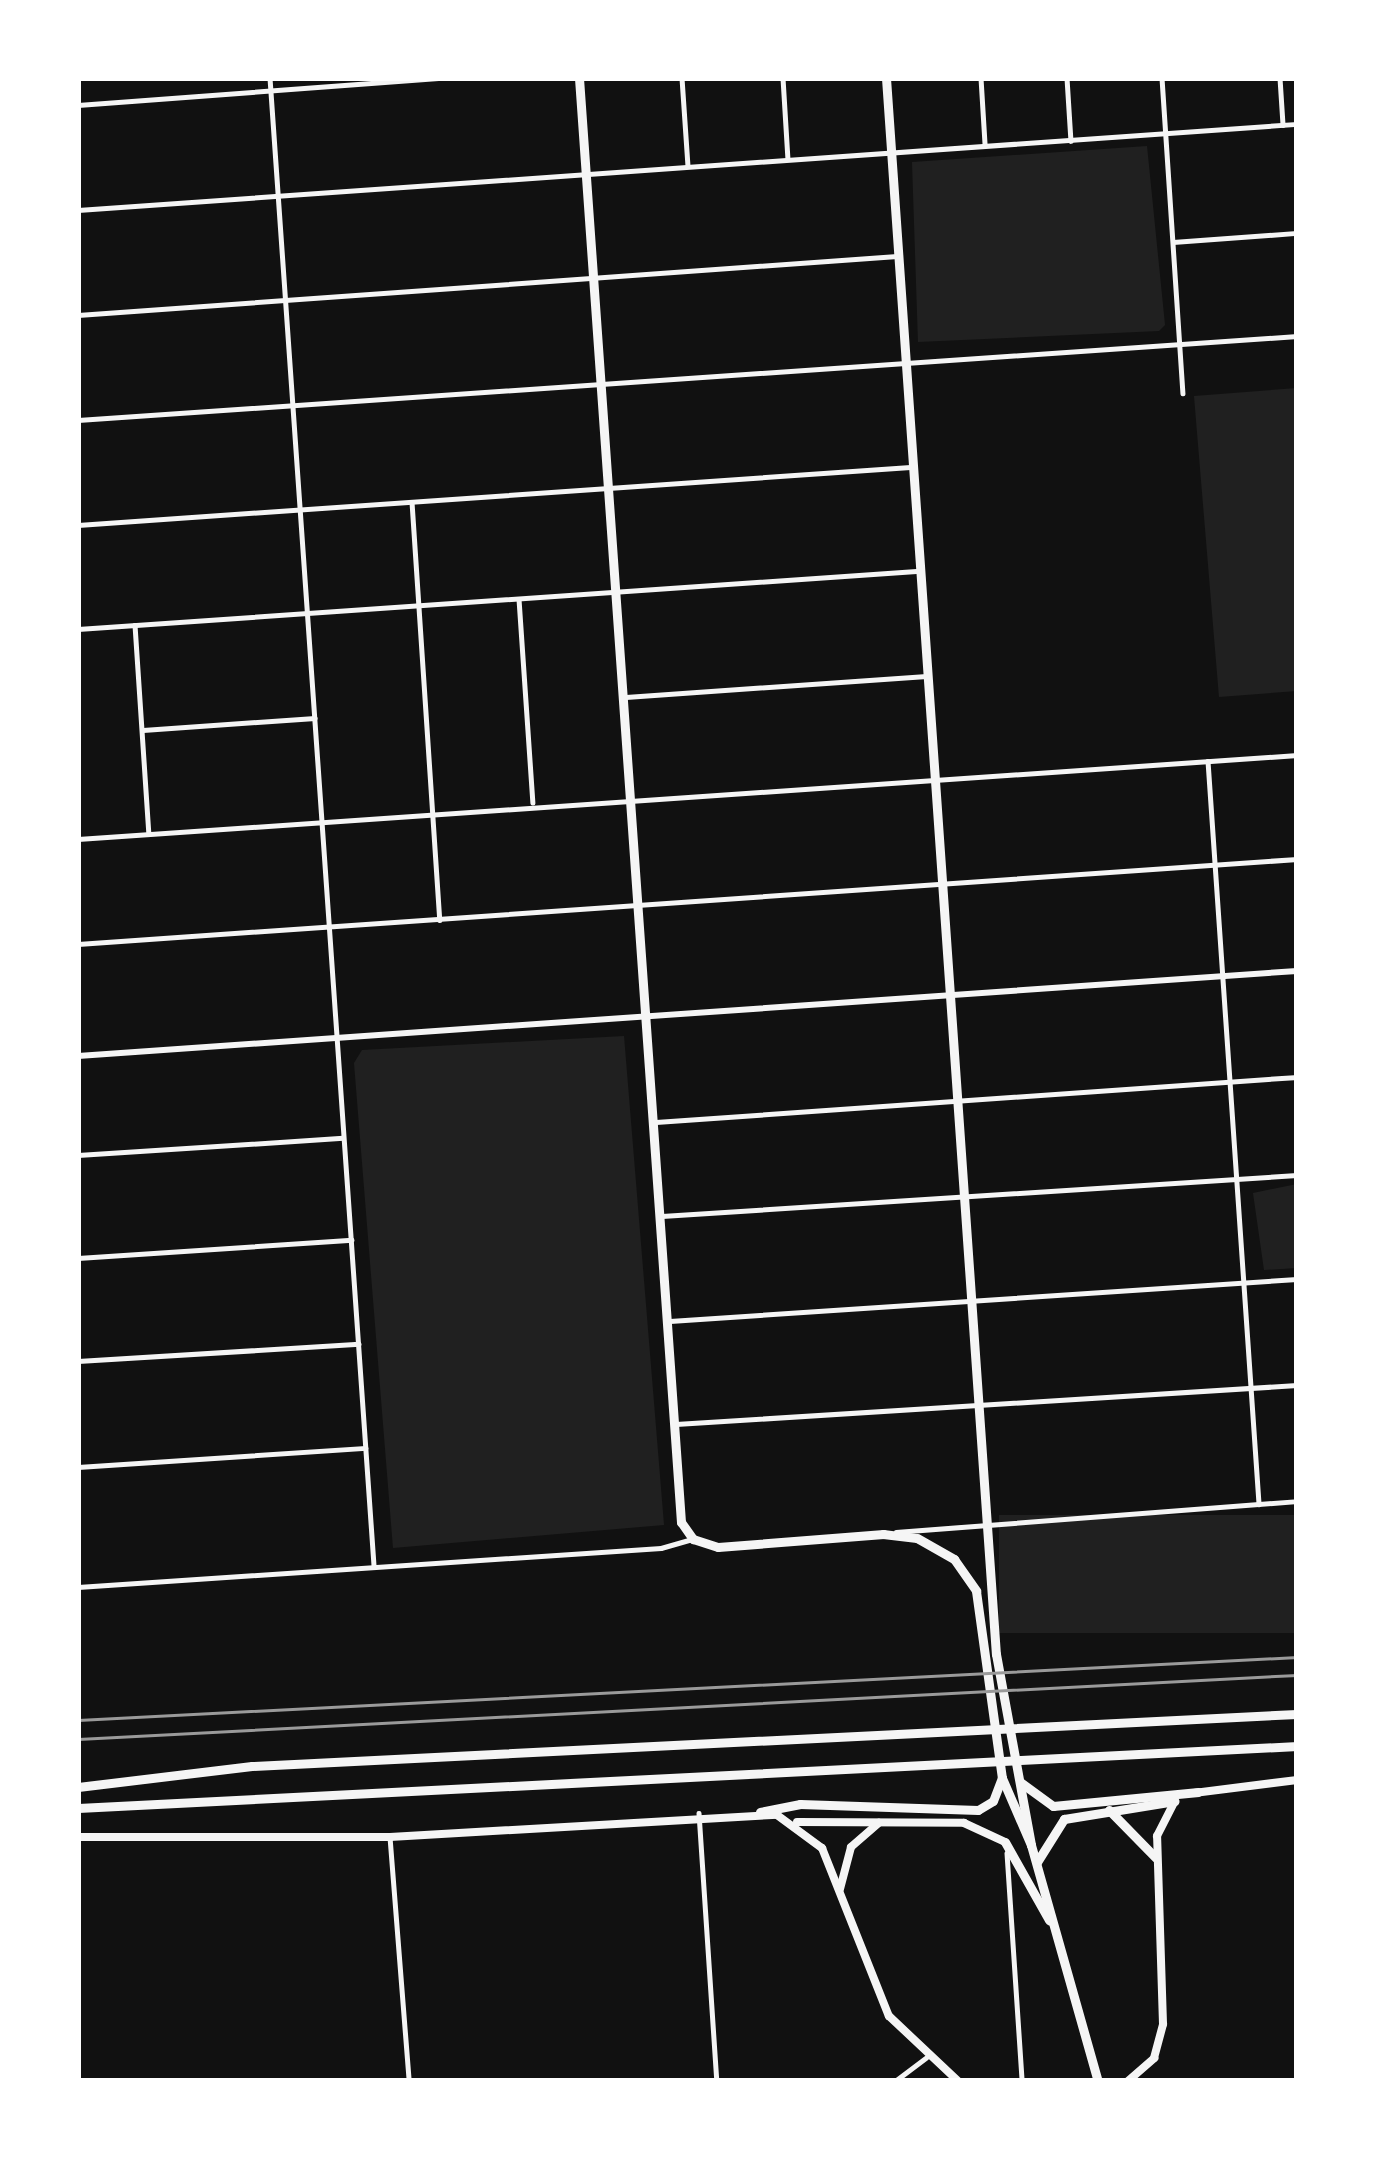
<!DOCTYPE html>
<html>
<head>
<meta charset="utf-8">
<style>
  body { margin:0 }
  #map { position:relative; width:1375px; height:2159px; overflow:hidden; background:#111; font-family:Lato,sans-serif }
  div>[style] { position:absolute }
  .green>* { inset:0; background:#202020; transform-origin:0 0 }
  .minor>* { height:4.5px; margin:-2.25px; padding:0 2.25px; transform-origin:2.25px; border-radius:2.25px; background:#f5f5f5 }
  .tertiary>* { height:6px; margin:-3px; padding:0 3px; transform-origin:3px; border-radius:3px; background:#f5f5f5 }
  .primary>* { height:8px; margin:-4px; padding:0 4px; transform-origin:4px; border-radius:4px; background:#f5f5f5 }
  .trunk>* { height:9px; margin:-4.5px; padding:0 4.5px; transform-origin:4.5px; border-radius:4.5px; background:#f5f5f5 }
  .motorway>* { height:9px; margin:-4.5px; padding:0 4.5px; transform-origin:4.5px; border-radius:4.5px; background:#f5f5f5 }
  .rail>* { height:3px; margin:-1.5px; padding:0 1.5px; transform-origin:1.5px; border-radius:1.5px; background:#9a9a9a }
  span { translate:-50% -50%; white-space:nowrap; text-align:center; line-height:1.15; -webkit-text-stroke:10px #fff; paint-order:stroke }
  .frame { position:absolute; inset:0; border:81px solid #fff; pointer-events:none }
</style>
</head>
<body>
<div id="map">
  <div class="green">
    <i style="clip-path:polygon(1147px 146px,1165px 325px,1159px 331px,918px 342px,912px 162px)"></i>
    <i style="clip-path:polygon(1297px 388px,1297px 691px,1219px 697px,1194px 396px)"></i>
    <i style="clip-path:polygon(624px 1036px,664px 1525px,393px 1548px,354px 1063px,362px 1050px)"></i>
    <i style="clip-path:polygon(1297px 1184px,1297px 1268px,1264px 1270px,1253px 1193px)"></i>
    <i style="left:1297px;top:1515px;width:118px;height:298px;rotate:90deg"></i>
  </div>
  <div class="minor">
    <i style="left:270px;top:78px;width:1492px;rotate:86deg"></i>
    <i style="left:682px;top:78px;width:88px;rotate:86.1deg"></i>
    <i style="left:783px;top:78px;width:81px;rotate:86.5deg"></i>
    <i style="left:981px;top:78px;width:66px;rotate:86.5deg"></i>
    <i style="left:1067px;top:78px;width:63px;rotate:86.4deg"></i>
    <i style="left:1162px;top:78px;width:316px;rotate:86.2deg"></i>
    <i style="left:1280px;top:78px;width:47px;rotate:86.3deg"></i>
    <i style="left:78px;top:105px;width:361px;rotate:-4.3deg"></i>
    <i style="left:78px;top:210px;width:1222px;rotate:-4.04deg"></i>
    <i style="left:1173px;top:242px;width:124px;rotate:-4.2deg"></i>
    <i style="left:78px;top:315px;width:821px;rotate:-4.12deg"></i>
    <i style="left:78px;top:420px;width:1222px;rotate:-3.94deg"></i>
    <i style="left:412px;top:502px;width:419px;rotate:86.2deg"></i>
    <i style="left:78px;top:525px;width:834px;rotate:-3.99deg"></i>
    <i style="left:519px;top:599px;width:204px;rotate:86.1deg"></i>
    <i style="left:135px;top:625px;width:209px;rotate:86.2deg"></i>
    <i style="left:78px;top:629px;width:840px;rotate:-3.96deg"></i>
    <i style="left:626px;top:697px;width:301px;rotate:-4deg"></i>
    <i style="left:143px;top:730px;width:172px;rotate:-4deg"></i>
    <i style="left:1208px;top:761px;width:745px;rotate:86.07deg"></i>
    <i style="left:78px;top:839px;width:1222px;rotate:-3.94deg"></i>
    <i style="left:78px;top:944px;width:1222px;rotate:-3.99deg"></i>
    <i style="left:656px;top:1122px;width:643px;rotate:-4.02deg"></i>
    <i style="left:78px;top:1155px;width:265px;rotate:-3.7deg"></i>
    <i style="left:662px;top:1216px;width:636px;rotate:-3.69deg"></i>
    <i style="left:78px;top:1258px;width:274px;rotate:-3.8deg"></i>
    <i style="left:670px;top:1321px;width:628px;rotate:-3.83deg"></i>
    <i style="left:78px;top:1361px;width:281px;rotate:-3.5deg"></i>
    <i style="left:676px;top:1424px;width:622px;rotate:-3.59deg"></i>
    <i style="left:78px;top:1467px;width:288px;rotate:-3.8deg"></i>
    <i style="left:896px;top:1532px;width:402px;rotate:-4.4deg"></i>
    <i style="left:78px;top:1587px;width:584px;rotate:-3.83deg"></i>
    <i style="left:661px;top:1548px;width:33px;rotate:-16deg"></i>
    <i style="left:699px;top:1813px;width:269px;rotate:86.2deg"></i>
    <i style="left:390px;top:1837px;width:245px;rotate:85.5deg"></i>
    <i style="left:1007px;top:1853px;width:228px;rotate:86.2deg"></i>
    <i style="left:895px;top:2081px;width:39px;rotate:-37deg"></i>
  </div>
  <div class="tertiary">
    <i style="left:78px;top:1056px;width:1222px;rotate:-3.99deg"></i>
  </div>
  <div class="primary">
    <i style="left:1194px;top:1793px;width:104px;rotate:-7.2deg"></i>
    <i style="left:797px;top:1822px;width:167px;rotate:0.3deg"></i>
    <i style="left:964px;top:1823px;width:45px;rotate:24.9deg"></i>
    <i style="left:78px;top:1837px;width:312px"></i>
    <i style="left:390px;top:1837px;width:388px;rotate:-3.3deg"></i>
    <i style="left:777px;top:1815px;width:56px;rotate:36.3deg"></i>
    <i style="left:822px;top:1848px;width:181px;rotate:68.3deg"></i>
    <i style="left:889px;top:2016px;width:95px;rotate:43.3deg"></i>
    <i style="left:840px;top:1889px;width:43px;rotate:-75.3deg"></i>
    <i style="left:851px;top:1847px;width:37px;rotate:-41deg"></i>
    <i style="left:1128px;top:2081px;width:35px;rotate:-41deg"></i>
    <i style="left:1154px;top:2058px;width:35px;rotate:-75deg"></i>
    <i style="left:1163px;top:2024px;width:188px;rotate:-91.8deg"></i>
    <i style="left:1157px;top:1836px;width:39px;rotate:-63deg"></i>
  </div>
  <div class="trunk">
    <i style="left:579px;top:78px;width:1448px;rotate:85.96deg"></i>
    <i style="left:681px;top:1522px;width:21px;rotate:55deg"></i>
    <i style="left:693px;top:1539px;width:26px;rotate:18deg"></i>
    <i style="left:718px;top:1547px;width:166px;rotate:-4.5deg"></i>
    <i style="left:883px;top:1534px;width:34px;rotate:7deg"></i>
    <i style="left:917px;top:1538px;width:43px;rotate:29.6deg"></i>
    <i style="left:954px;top:1559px;width:39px;rotate:55deg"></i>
    <i style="left:976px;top:1591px;width:189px;rotate:82.1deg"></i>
    <i style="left:1002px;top:1778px;width:73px;rotate:66.6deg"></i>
    <i style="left:886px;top:78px;width:1580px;rotate:86.01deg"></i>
    <i style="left:996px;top:1654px;width:194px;rotate:79.6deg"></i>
    <i style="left:1031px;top:1845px;width:245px;rotate:74.2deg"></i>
    <i style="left:1020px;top:1782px;width:41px;rotate:36deg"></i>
    <i style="left:1053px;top:1806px;width:146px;rotate:-5.5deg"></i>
    <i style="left:1109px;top:1810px;width:67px;rotate:45.6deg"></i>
    <i style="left:760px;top:1812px;width:41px;rotate:-11.3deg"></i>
    <i style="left:800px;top:1804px;width:178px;rotate:1.9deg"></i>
    <i style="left:978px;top:1810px;width:17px;rotate:-31deg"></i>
    <i style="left:993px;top:1801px;width:25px;rotate:-69deg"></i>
    <i style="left:1005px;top:1842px;width:90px;rotate:60.6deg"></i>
    <i style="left:1037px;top:1862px;width:51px;rotate:-57.9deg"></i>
    <i style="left:1064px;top:1819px;width:112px;rotate:-9.2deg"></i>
  </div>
  <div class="motorway">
    <i style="left:78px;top:1787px;width:175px;rotate:-6.9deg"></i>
    <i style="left:252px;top:1766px;width:1046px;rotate:-2.85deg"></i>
    <i style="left:78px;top:1808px;width:1221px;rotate:-2.91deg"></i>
  </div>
  <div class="rail">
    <i style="left:78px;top:1720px;width:1221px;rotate:-2.96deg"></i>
    <i style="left:78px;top:1739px;width:1221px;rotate:-3.01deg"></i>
  </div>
  <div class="frame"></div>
</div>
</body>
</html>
